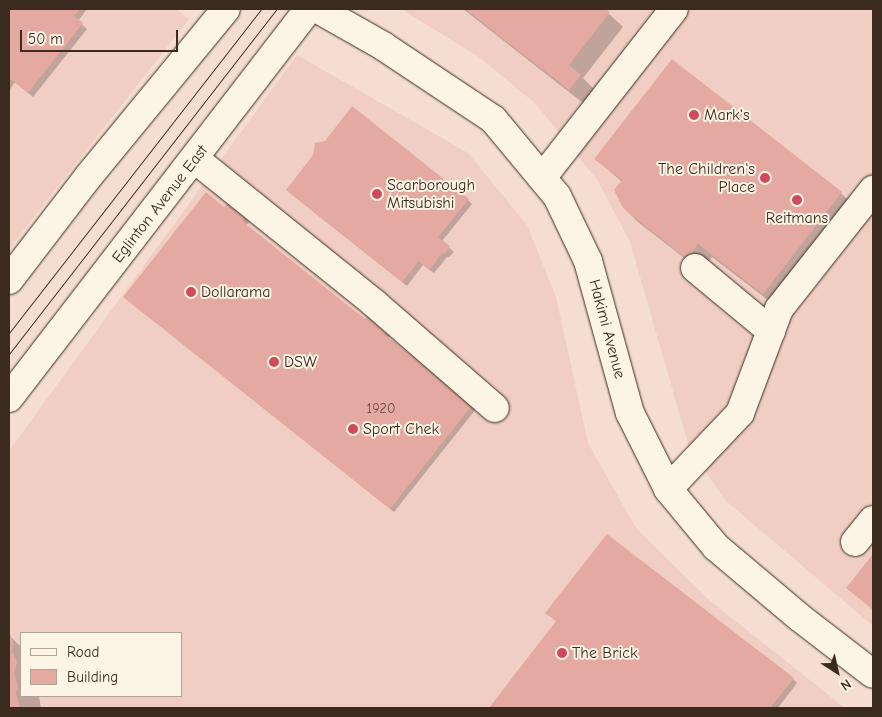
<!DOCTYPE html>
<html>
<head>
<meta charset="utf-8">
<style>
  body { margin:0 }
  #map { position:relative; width:882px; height:717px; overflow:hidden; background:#f5ded1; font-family:"Comic Neue",sans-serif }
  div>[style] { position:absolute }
  .built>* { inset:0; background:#f0cec3 }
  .shadow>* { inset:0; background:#0003 }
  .building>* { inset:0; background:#e4aaa1 }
  .roads { filter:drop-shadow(0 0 1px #3b2a1e) drop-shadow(0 0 1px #3b2a1e) }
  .minor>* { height:28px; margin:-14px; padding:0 14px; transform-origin:14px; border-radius:14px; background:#fcf5e5 }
  .major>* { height:28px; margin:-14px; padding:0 14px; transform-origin:14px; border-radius:14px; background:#fcf5e5 }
  .tram>* { height:1px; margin:-0.5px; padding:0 0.5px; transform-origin:0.5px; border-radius:0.5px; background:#3b2a1e }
  .dots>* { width:14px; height:14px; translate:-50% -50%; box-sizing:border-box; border:2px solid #fcf5e5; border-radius:50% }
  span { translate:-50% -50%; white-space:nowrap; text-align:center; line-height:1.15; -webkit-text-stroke:4px #fcf5e5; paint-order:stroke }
  .number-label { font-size:14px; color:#654a3f }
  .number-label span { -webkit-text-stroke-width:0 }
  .poi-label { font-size:16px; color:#3b2a1e }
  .left { translate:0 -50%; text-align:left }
  .right { translate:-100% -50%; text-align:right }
  .street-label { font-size:16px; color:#3b2a1e }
  .frame { position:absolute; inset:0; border:10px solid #3b2a1e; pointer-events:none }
  .legend { position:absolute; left:20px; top:632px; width:162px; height:65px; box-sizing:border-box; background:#fcf5e5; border:1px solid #afa495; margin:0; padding:6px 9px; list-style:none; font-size:15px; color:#3b2a1e }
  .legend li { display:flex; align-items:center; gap:10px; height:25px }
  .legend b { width:25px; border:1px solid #afa495 }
  .north { position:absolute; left:812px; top:647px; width:50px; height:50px; -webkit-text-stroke:4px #fcf5e5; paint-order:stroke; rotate:145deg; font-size:14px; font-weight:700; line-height:20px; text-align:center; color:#3b2a1e }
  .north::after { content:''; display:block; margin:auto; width:18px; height:22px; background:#3b2a1e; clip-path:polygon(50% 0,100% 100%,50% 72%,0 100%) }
  .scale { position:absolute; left:20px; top:30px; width:158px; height:22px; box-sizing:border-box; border:2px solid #3b2a1e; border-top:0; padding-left:6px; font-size:15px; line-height:18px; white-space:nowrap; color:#3b2a1e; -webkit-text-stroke:4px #fcf5e5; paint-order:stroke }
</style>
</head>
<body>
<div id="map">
  <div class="built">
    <i style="clip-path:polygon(9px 9px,176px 9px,189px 19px,9px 249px)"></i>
    <i style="clip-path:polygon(401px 9px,873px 9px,873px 626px,725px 500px,689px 447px,630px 242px,598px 181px,536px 104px,479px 57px)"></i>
    <i style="clip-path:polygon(evenodd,297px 55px,468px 153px,527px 225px,556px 297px,588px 443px,636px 528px,709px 600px,845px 708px,9px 708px,9px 451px,297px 55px,21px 633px,181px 633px,181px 696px,21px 696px,21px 633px)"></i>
  </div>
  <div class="shadow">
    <i style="clip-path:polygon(9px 9px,87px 9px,78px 21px,87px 29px,33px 97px,15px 82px,9px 91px)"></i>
    <i style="clip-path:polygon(463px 9px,604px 9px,623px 27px,583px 78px,594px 89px,583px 103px)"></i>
    <i style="clip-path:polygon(672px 61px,841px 193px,855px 207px,777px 307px,712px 257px,701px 271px,638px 222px,624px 208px,622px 182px,596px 159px)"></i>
    <i style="clip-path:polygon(291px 194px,468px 200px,472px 204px,442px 241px,454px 252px,449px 257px,447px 257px,434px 273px,423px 265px,407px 286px)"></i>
    <i style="clip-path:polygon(224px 208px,253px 217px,246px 226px,365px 321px,395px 329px,388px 338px,476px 409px,394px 512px,129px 301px)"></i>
    <i style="clip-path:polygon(873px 556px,873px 609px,848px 588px)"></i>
    <i style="clip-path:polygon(557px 622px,793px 679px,797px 683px,778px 708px,491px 708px)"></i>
    <i style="clip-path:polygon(9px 635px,21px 647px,21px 696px,39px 696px,41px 708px,9px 708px)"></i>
  </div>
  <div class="building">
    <i style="clip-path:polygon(9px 9px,80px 9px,74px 16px,83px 23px,28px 93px,10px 79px,9px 81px)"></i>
    <i style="clip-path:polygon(465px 9px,606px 9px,610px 12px,569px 65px,581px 75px,569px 90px)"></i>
    <i style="clip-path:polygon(672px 59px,842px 192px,763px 294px,698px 244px,687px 259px,623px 208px,614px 190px,622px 180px,594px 159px)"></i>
    <i style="clip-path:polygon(352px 106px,469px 199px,438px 237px,450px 246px,445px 254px,442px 253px,429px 270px,419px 261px,402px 282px,286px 190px,313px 155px,315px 143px,325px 141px)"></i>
    <i style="clip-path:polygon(206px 192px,224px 207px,232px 197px,250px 211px,242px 221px,365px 319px,373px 309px,392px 324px,384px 334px,473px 404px,390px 509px,123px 297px)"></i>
    <i style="clip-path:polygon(607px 534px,794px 678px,770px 708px,489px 708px,556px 621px,545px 613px)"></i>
    <i style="clip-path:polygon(873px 554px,873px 610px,846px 588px)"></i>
    <i style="clip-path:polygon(9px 632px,13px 642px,12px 652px,17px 662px,14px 674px,18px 686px,16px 693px,20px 708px,9px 708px)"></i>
  </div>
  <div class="roads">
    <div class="minor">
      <i style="left:318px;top:9px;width:75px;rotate:29.6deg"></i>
      <i style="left:383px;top:46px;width:132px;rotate:33.6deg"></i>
      <i style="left:493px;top:119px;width:100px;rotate:50.3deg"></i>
      <i style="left:557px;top:196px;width:72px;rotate:64.5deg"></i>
      <i style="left:588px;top:261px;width:158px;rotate:74.6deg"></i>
      <i style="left:630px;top:413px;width:85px;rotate:63.4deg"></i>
      <i style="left:668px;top:489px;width:75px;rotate:50.4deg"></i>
      <i style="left:716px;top:547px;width:109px;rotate:40.1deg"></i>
      <i style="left:799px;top:617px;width:93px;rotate:37.6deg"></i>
      <i style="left:195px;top:159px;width:230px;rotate:38.8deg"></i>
      <i style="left:374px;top:303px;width:160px;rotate:41deg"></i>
      <i style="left:542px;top:178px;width:214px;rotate:-52deg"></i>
      <i style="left:695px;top:268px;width:99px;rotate:39.7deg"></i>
      <i style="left:668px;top:489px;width:105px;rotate:-46.5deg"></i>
      <i style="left:740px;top:413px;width:111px;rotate:-69.4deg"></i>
      <i style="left:779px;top:309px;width:152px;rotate:-51.7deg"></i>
      <i style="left:855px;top:542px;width:28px;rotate:-51deg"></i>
    </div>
    <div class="major">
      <i style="left:9px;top:280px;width:130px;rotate:-52.5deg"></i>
      <i style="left:88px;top:177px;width:217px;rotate:-50.6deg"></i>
      <i style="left:9px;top:398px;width:491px;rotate:-52.4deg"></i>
    </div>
  </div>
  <div class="tram">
    <i style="left:9px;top:333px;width:410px;rotate:-52.1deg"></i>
    <i style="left:9px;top:354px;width:437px;rotate:-52.2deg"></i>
  </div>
  <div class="dots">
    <i style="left:694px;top:115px;background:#d1495b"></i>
    <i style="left:765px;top:178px;background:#d1495b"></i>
    <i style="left:377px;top:194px;background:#d1495b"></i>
    <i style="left:797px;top:200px;background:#d1495b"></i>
    <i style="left:191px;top:292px;background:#d1495b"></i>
    <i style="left:274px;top:362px;background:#d1495b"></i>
    <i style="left:353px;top:429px;background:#d1495b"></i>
    <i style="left:562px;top:653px;background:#d1495b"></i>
  </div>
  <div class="number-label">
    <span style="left:381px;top:409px">1920</span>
  </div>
  <div class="poi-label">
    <span class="left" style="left:704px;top:115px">Mark's</span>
    <span class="right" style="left:755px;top:178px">The Children's<br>Place</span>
    <span class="left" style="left:387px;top:194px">Scarborough<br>Mitsubishi</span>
    <span style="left:797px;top:218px">Reitmans</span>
    <span class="left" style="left:201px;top:292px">Dollarama</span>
    <span class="left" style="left:284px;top:362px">DSW</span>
    <span class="left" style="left:363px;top:429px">Sport Chek</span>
    <span class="left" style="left:572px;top:653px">The Brick</span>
  </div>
  <div class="street-label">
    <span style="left:160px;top:204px;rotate:-52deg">Eglinton Avenue East</span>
    <span style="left:607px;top:329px;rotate:75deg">Hakimi Avenue</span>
  </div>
  <div class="frame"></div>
  <ul class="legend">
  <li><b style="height:6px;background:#fcf5e5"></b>Road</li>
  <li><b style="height:14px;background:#e4aaa1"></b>Building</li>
  </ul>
  <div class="north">N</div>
  <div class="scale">50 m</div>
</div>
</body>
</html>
